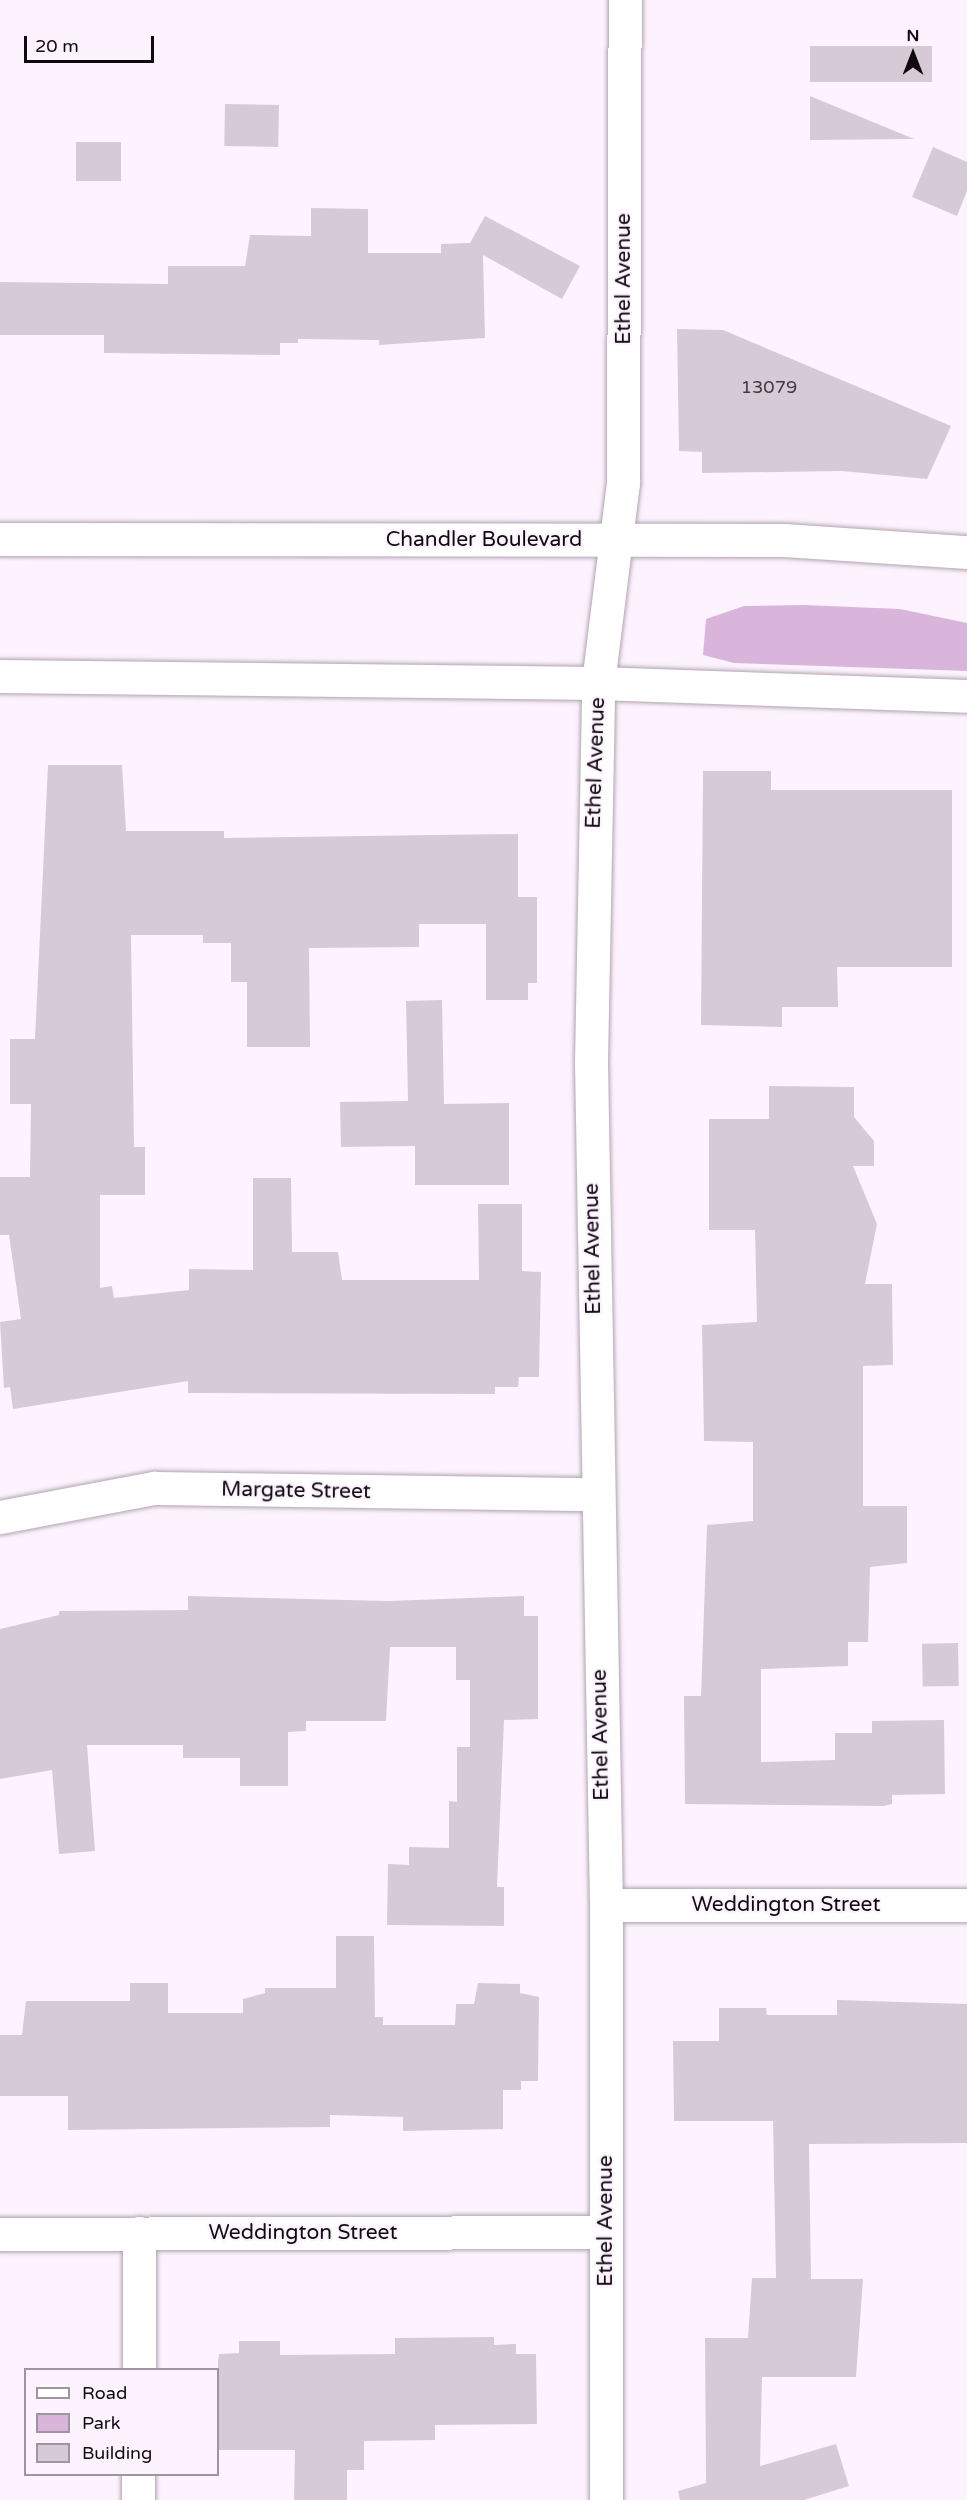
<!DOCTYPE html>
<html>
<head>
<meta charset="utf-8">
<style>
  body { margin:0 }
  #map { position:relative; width:967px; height:2500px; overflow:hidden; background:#fdf3fe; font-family:"Varela Round",sans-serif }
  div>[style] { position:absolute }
  .green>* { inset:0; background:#d9b5dc }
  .building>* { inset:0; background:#d7cad7; transform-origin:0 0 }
  .roads { filter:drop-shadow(0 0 2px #b0a4b0) drop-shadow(0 0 2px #b0a4b0) }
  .minor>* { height:33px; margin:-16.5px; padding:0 16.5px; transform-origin:16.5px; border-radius:16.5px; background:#fff }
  span { translate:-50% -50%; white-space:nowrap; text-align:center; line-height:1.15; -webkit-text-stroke:4.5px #fdf3fe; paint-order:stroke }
  .number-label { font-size:18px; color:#403a40 }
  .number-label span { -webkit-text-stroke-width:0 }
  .street-label { font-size:21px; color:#0e0a0e }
  .legend { position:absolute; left:24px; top:2368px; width:195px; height:108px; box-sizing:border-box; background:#fdf3fe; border:2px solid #9d969e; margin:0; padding:8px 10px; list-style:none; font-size:18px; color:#0e0a0e }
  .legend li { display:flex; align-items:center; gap:12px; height:30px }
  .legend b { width:30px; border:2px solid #9d969e }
  .north { position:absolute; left:883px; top:24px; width:60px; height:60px; -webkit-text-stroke:4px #fdf3fe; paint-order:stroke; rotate:0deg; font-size:16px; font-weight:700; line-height:24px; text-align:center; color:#0e0a0e }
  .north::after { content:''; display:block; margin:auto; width:21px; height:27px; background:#0e0a0e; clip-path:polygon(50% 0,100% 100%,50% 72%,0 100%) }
  .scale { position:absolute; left:24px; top:36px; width:130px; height:27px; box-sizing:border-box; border:3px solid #0e0a0e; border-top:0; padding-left:8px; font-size:18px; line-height:21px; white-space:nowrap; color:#0e0a0e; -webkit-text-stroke:4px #fdf3fe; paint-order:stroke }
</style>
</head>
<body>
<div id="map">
  <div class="green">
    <i style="clip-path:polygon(804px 605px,900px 609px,967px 623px,967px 671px,734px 663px,703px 655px,706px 619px,744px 606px)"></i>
  </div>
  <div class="building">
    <i style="left:810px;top:46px;width:122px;height:36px"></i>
    <i style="clip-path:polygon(810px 96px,914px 139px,810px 140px)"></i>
    <i style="left:225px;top:104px;width:54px;height:42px;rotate:1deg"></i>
    <i style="left:121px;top:142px;width:39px;height:45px;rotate:90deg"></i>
    <i style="clip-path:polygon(933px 147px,967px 162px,967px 191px,957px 216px,912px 197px)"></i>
    <i style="clip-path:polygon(311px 208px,368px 209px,368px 253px,441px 253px,441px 244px,470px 243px,485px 216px,580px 266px,562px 299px,483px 255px,485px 338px,379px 345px,379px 340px,298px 339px,298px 343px,280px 343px,280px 355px,104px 353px,104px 335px,0 335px,0 282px,168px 284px,168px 266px,245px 266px,250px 235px,311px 236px)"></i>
    <i style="clip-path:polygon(677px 329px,723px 330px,951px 426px,927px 479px,842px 471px,702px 473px,702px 452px,679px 451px)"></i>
    <i style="clip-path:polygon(48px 765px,122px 765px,126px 831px,224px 831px,224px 838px,518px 834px,518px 897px,537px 897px,537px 983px,528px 983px,528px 1000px,486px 1000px,486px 924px,419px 924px,419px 947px,309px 948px,310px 1047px,247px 1047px,247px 982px,231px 982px,231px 943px,203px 943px,203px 935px,131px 935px,134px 1147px,145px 1147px,145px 1195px,100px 1195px,100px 1288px,112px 1286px,114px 1298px,189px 1290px,189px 1269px,253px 1270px,253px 1178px,291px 1178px,292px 1252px,338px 1252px,342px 1280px,479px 1280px,478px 1204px,522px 1204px,522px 1271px,541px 1272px,539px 1377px,519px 1377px,518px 1387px,495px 1387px,495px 1394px,188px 1393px,188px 1381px,13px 1409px,10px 1387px,4px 1388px,0 1322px,21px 1319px,9px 1235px,0 1235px,0 1177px,30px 1177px,31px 1104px,10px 1104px,10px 1039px,35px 1039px)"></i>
    <i style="clip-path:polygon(703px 771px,771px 771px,771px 790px,952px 790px,952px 967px,837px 967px,838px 1007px,782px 1007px,782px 1027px,701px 1025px)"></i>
    <i style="clip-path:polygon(442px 1000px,444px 1104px,509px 1103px,509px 1185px,415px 1185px,415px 1146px,341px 1147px,340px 1102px,408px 1101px,406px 1001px)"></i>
    <i style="clip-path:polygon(769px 1086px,854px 1087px,854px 1117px,874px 1141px,874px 1166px,853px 1166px,877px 1224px,865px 1284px,892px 1284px,893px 1365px,863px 1366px,863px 1506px,907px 1506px,907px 1563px,870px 1567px,868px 1642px,848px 1642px,848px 1666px,761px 1669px,761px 1762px,835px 1760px,835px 1733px,872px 1733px,872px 1721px,944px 1720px,945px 1794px,892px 1795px,892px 1804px,883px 1806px,685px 1804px,684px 1696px,701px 1696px,707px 1525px,753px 1521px,753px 1442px,704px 1441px,702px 1325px,757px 1322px,755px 1230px,709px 1230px,709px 1119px,769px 1119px)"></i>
    <i style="clip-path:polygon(188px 1596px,388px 1601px,524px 1596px,524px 1616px,538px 1616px,538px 1719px,504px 1720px,497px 1887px,504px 1887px,504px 1926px,387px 1925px,388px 1864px,409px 1865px,409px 1847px,449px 1848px,449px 1801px,457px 1802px,457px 1747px,470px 1747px,470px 1680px,456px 1680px,456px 1647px,390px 1647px,386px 1721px,306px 1721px,306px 1731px,288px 1732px,288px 1786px,240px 1786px,240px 1758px,183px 1758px,183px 1745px,87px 1745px,95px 1851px,59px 1854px,52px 1770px,0 1779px,0 1629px,59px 1615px,59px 1611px,188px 1610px)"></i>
    <i style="left:958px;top:1643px;width:43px;height:36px;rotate:89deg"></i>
    <i style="clip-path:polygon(336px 1936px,374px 1936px,375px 2017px,383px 2017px,383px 2025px,455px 2025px,456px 2004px,474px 2004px,478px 1983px,520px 1984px,520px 1993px,539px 1997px,538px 2081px,521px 2081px,521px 2090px,503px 2090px,503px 2129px,403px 2131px,403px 2117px,330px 2115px,330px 2127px,68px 2130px,68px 2096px,0 2096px,0 2035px,22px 2035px,26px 2001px,130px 2001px,130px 1983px,168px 1983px,168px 2013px,243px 2013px,243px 1999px,265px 1993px,265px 1988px,336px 1988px)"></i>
    <i style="clip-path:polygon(837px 2000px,967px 2004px,967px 2143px,809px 2144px,811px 2279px,863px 2279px,856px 2377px,762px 2377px,760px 2466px,836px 2444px,849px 2486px,804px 2500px,680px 2500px,678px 2491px,706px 2483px,705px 2338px,748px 2338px,752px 2278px,776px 2278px,773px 2121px,674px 2121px,673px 2041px,719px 2041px,719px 2008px,766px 2008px,767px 2015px,837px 2015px)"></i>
    <i style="clip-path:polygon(494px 2337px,494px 2345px,516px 2344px,516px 2354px,536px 2354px,537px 2424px,435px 2425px,435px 2440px,364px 2441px,364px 2470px,347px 2470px,347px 2500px,294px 2500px,295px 2450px,218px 2450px,218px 2362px,219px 2354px,239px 2353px,239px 2341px,280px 2341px,280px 2355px,395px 2354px,395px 2338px)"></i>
  </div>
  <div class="roads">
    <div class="minor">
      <i style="left:0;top:539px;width:784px;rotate:0.07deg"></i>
      <i style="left:784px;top:540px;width:183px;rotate:3.8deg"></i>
      <i style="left:0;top:676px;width:598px;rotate:0.67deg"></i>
      <i style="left:598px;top:683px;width:369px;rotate:2deg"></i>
      <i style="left:0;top:1517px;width:157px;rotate:-10.7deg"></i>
      <i style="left:154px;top:1488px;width:441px;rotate:0.8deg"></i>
      <i style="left:606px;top:1905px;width:361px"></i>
      <i style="left:0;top:2234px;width:606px;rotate:-0.19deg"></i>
      <i style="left:139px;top:2370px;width:137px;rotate:-90deg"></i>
      <i style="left:138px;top:2500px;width:26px;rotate:-90deg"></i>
      <i style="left:606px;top:2500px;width:595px;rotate:-90deg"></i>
      <i style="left:606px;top:1905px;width:843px;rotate:-91.02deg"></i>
      <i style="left:591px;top:1062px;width:379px;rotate:-88.9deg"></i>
      <i style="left:598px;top:683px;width:202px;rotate:-82.9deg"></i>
      <i style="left:623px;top:483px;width:483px;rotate:-89.8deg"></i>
    </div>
  </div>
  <div class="number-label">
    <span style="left:769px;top:387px">13079</span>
  </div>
  <div class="street-label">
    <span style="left:624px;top:279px;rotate:-90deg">Ethel Avenue</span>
    <span style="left:484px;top:540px">Chandler Boulevard</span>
    <span style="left:596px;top:763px;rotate:-88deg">Ethel Avenue</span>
    <span style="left:593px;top:1249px;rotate:-91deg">Ethel Avenue</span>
    <span style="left:296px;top:1491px;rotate:1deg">Margate Street</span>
    <span style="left:601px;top:1735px;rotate:-91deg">Ethel Avenue</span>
    <span style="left:786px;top:1905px">Weddington Street</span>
    <span style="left:606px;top:2221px;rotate:-90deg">Ethel Avenue</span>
    <span style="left:303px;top:2233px">Weddington Street</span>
  </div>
  <ul class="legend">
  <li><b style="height:8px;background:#fff"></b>Road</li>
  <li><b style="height:16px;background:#d9b5dc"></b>Park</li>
  <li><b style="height:16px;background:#d7cad7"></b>Building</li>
  </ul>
  <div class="north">N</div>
  <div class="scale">20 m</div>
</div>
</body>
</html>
